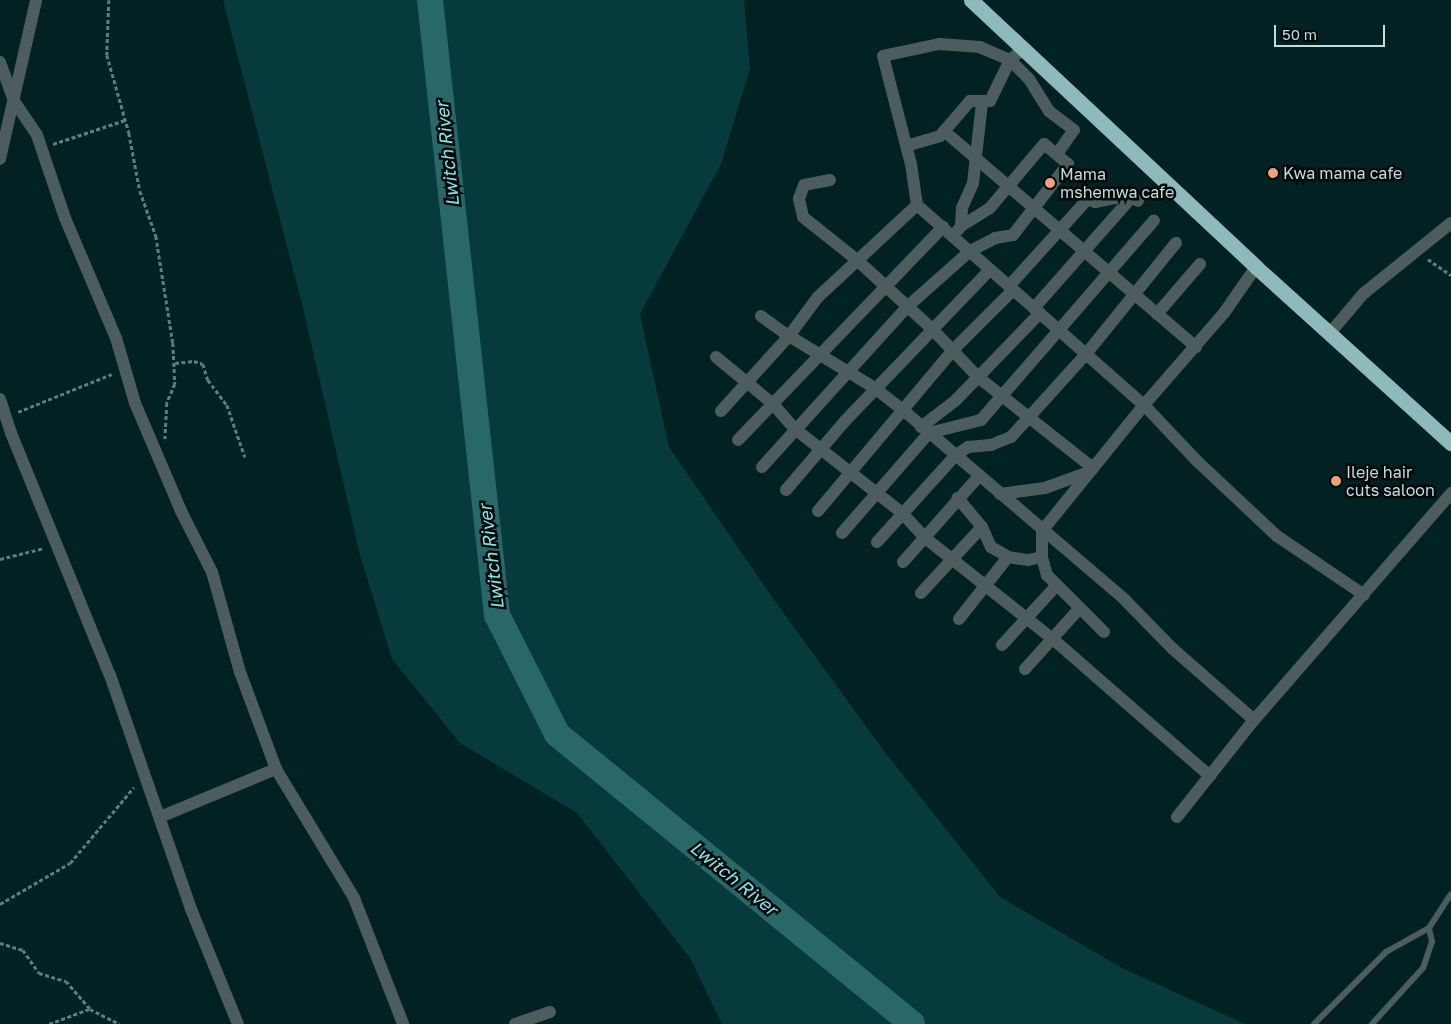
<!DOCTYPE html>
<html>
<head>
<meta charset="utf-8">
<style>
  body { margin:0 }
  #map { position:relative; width:1451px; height:1024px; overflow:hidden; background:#022122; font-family:"Golos Text",sans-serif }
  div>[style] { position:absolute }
  .green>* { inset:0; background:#063a3c }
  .river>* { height:26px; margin:-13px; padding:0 13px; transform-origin:13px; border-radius:13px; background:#296869 }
  .path>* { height:2.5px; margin-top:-1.25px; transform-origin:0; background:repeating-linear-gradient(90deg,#617c7c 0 4px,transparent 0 6.5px) }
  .lane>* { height:6px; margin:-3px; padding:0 3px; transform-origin:3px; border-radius:3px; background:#4d5d5e }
  .street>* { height:12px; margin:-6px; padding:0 6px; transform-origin:6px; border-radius:6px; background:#4d5d5e }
  .highway>* { height:15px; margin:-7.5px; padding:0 7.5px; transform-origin:7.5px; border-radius:7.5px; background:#8fbabb }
  .dots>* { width:14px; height:14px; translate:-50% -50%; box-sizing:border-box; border:2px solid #000909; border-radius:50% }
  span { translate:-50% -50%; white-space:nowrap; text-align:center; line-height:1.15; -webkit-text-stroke:5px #000909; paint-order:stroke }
  .poi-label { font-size:16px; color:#c6dbdb }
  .left { translate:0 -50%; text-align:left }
  .water-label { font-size:18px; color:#83e6e9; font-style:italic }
  .scale { position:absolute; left:1274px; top:25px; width:111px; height:22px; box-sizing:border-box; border:2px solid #c6dbdb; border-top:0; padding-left:6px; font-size:15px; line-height:18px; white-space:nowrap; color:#c6dbdb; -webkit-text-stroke:4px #000909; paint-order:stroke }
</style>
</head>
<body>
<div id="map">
  <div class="green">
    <i style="clip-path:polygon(223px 0,744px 0,750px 69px,721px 164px,640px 314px,669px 447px,772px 597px,884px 751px,1000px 897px,1122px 968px,1245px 1024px,722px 1024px,690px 958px,577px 813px,460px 743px,392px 659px,360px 555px,302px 304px)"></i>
  </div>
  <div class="river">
    <i style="left:430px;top:0;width:619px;rotate:83.78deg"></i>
    <i style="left:497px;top:615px;width:133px;rotate:63.2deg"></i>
    <i style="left:557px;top:734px;width:458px;rotate:39.2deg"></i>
  </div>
  <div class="path">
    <i style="left:109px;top:0;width:55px;rotate:92.1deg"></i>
    <i style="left:107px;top:55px;width:81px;rotate:74.2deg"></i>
    <i style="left:129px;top:133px;width:59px;rotate:79.3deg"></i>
    <i style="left:140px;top:191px;width:48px;rotate:70.4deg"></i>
    <i style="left:156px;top:236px;width:108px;rotate:81deg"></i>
    <i style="left:173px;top:343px;width:41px;rotate:87.2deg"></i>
    <i style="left:175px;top:384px;width:21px;rotate:113deg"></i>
    <i style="left:167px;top:403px;width:36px;rotate:93deg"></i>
    <i style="left:53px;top:144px;width:76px;rotate:-18.4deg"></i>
    <i style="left:1428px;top:259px;width:28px;rotate:35deg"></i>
    <i style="left:175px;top:363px;width:19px;rotate:-6deg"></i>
    <i style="left:194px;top:361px;width:9px;rotate:18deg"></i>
    <i style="left:203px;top:364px;width:17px;rotate:73deg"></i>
    <i style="left:208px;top:380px;width:31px;rotate:53deg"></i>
    <i style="left:227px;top:405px;width:55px;rotate:70.9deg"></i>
    <i style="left:18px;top:412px;width:101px;rotate:-22deg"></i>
    <i style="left:0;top:559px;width:45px;rotate:-14deg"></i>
    <i style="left:0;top:904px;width:81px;rotate:-30.4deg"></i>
    <i style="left:70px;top:863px;width:99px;rotate:-49.9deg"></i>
    <i style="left:0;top:943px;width:24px;rotate:17deg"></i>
    <i style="left:23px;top:950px;width:28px;rotate:55deg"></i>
    <i style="left:39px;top:973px;width:28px;rotate:17deg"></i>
    <i style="left:66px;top:981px;width:37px;rotate:49deg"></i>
    <i style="left:90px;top:1009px;width:33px;rotate:27deg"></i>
    <i style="left:49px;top:1024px;width:43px;rotate:-20.6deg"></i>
  </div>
  <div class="lane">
    <i style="left:1314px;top:1024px;width:102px;rotate:-45deg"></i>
    <i style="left:1386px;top:952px;width:49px;rotate:-29.2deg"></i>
    <i style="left:1429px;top:928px;width:40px;rotate:-57.1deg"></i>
    <i style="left:1372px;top:1024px;width:76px;rotate:-47.7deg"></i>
    <i style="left:1423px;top:968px;width:28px;rotate:-71deg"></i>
    <i style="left:1432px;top:942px;width:14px;rotate:-102deg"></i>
  </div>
  <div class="street">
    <i style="left:0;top:62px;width:41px;rotate:70.3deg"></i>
    <i style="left:14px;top:101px;width:41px;rotate:55.9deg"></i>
    <i style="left:37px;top:135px;width:88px;rotate:71.4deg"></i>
    <i style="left:65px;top:218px;width:130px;rotate:67deg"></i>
    <i style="left:116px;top:338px;width:68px;rotate:73.7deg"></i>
    <i style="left:135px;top:403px;width:117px;rotate:66.9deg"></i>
    <i style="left:181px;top:511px;width:68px;rotate:63.1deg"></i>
    <i style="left:212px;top:572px;width:104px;rotate:74.4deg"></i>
    <i style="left:240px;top:672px;width:103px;rotate:69.6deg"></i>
    <i style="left:276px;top:769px;width:151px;rotate:58.8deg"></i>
    <i style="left:354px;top:898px;width:135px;rotate:68.7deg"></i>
    <i style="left:944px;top:131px;width:332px;rotate:40.6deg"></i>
    <i style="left:906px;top:146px;width:35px;rotate:-16deg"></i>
    <i style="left:940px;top:136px;width:46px;rotate:-49.4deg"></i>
    <i style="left:970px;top:101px;width:20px"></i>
    <i style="left:990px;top:101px;width:46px;rotate:-64deg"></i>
    <i style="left:1010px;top:60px;width:8px;rotate:-40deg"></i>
    <i style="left:1057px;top:154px;width:29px;rotate:-55deg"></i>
    <i style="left:1074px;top:130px;width:31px;rotate:-143deg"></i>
    <i style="left:1049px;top:111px;width:38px;rotate:-122deg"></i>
    <i style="left:1029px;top:79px;width:27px;rotate:-135deg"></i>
    <i style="left:1010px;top:60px;width:33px;rotate:-157deg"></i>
    <i style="left:980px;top:47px;width:41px;rotate:-175.8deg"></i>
    <i style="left:939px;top:44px;width:57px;rotate:167.9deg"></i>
    <i style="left:883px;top:56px;width:112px;rotate:75.5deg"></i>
    <i style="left:911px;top:164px;width:41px;rotate:81.7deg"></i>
    <i style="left:917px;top:205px;width:303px;rotate:41.4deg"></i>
    <i style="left:1144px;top:405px;width:77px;rotate:46.6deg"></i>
    <i style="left:1197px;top:461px;width:110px;rotate:43.2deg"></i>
    <i style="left:1277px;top:536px;width:105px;rotate:34.1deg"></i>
    <i style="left:0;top:159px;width:163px;rotate:-77.2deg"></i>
    <i style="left:830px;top:180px;width:26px;rotate:169deg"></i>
    <i style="left:804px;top:185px;width:15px;rotate:110deg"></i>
    <i style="left:799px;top:199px;width:18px;rotate:77deg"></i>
    <i style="left:803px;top:217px;width:69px;rotate:38.5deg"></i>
    <i style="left:857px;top:260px;width:102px;rotate:42.6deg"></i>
    <i style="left:932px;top:329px;width:66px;rotate:46.2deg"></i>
    <i style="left:978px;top:377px;width:147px;rotate:38.4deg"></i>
    <i style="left:958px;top:230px;width:5px;rotate:-53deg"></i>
    <i style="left:961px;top:226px;width:18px;rotate:-87deg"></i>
    <i style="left:962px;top:208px;width:27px;rotate:-66deg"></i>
    <i style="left:973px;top:183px;width:81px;rotate:-83.6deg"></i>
    <i style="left:1009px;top:286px;width:118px;rotate:-47.8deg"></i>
    <i style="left:1088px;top:199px;width:8px;rotate:23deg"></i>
    <i style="left:1095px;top:202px;width:33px;rotate:-11deg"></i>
    <i style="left:1127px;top:196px;width:12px;rotate:24deg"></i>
    <i style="left:1034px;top:308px;width:147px;rotate:-48.6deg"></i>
    <i style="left:1157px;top:314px;width:66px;rotate:-49.3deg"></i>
    <i style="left:761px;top:316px;width:34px;rotate:36deg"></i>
    <i style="left:789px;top:336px;width:102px;rotate:31.3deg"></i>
    <i style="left:876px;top:389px;width:34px;rotate:38deg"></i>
    <i style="left:903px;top:410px;width:291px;rotate:40.5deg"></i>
    <i style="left:1124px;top:599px;width:70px;rotate:45.6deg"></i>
    <i style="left:1173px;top:649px;width:108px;rotate:41.2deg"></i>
    <i style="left:1330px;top:333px;width:51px;rotate:-49.8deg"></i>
    <i style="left:1363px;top:294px;width:113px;rotate:-38.9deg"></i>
    <i style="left:716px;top:357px;width:74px;rotate:39.5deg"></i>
    <i style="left:773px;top:404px;width:33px;rotate:49deg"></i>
    <i style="left:795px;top:429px;width:135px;rotate:38.1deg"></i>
    <i style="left:901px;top:512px;width:34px;rotate:47deg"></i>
    <i style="left:924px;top:537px;width:166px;rotate:38.4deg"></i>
    <i style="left:1054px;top:640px;width:207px;rotate:41.1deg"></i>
    <i style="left:0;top:399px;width:36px;rotate:72deg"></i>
    <i style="left:11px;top:433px;width:261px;rotate:67.8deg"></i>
    <i style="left:110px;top:675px;width:248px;rotate:70.9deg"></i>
    <i style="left:191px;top:909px;width:124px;rotate:67.8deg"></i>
    <i style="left:721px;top:411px;width:101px;rotate:-47.8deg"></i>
    <i style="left:789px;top:336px;width:49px;rotate:-53.4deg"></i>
    <i style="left:818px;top:297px;width:135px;rotate:-42.9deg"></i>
    <i style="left:921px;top:427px;width:44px;rotate:-37.6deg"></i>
    <i style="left:956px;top:400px;width:121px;rotate:-46deg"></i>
    <i style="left:738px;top:440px;width:296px;rotate:-46.1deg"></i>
    <i style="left:762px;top:467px;width:216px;rotate:-47.8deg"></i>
    <i style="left:907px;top:307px;width:84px;rotate:-41.6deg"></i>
    <i style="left:970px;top:251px;width:28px;rotate:-27deg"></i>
    <i style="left:995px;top:238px;width:18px;rotate:-9deg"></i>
    <i style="left:1013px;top:235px;width:90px;rotate:-52.2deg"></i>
    <i style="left:1068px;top:164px;width:31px;rotate:-140deg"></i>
    <i style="left:1044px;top:144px;width:84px;rotate:130.2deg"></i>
    <i style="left:990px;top:208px;width:34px;rotate:148deg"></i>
    <i style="left:786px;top:490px;width:89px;rotate:-49.5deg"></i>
    <i style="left:844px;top:422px;width:211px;rotate:-46.2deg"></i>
    <i style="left:1000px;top:494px;width:45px;rotate:-7.6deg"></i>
    <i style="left:1045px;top:488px;width:47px;rotate:-20deg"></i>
    <i style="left:818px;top:511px;width:210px;rotate:-50deg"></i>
    <i style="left:953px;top:350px;width:85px;rotate:-45deg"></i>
    <i style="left:982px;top:527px;width:22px;rotate:66deg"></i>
    <i style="left:991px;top:547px;width:20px;rotate:30deg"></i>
    <i style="left:1008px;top:557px;width:20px;rotate:9deg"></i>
    <i style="left:1028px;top:560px;width:14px;rotate:-12deg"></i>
    <i style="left:842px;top:533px;width:133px;rotate:-49deg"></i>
    <i style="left:929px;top:433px;width:54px;rotate:-14deg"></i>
    <i style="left:981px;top:420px;width:264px;rotate:-49.1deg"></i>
    <i style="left:877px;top:542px;width:116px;rotate:-47.8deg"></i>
    <i style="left:955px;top:456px;width:16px;rotate:-35deg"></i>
    <i style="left:968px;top:447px;width:23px;rotate:-5deg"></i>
    <i style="left:991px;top:445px;width:22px;rotate:-22deg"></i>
    <i style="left:1011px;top:437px;width:112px;rotate:-47.9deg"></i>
    <i style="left:1086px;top:354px;width:143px;rotate:-51deg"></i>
    <i style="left:903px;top:562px;width:115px;rotate:-48.5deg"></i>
    <i style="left:921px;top:593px;width:90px;rotate:-47.3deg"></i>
    <i style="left:982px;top:527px;width:38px;rotate:-130deg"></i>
    <i style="left:959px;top:619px;width:79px;rotate:-51.7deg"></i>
    <i style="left:1104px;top:632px;width:81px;rotate:-135deg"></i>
    <i style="left:1047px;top:575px;width:19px;rotate:-106deg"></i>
    <i style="left:1042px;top:557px;width:26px;rotate:-90deg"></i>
    <i style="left:1042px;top:531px;width:162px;rotate:-51deg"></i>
    <i style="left:1144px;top:405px;width:122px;rotate:-49deg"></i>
    <i style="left:1224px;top:313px;width:56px;rotate:-55.2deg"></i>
    <i style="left:1002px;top:645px;width:80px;rotate:-47.5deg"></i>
    <i style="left:1025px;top:669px;width:82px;rotate:-48deg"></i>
    <i style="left:160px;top:817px;width:126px;rotate:-22.5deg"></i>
    <i style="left:1177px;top:817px;width:124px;rotate:-51.6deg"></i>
    <i style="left:1254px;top:720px;width:301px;rotate:-49deg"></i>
    <i style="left:515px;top:1024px;width:37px;rotate:-19deg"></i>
  </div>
  <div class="highway">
    <i style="left:971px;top:0;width:391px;rotate:43.1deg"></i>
    <i style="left:1256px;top:267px;width:263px;rotate:42.1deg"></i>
  </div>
  <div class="dots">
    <i style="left:1273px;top:173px;background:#f0a27a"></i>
    <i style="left:1050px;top:183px;background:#f0a27a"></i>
    <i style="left:1336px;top:481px;background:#f0a27a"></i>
  </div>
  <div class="poi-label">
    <span class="left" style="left:1283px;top:173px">Kwa mama cafe</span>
    <span class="left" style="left:1060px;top:183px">Mama<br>mshemwa cafe</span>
    <span class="left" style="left:1346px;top:481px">Ileje hair<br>cuts saloon</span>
  </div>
  <div class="water-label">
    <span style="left:447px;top:154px;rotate:-96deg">Lwitch River</span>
    <span style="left:491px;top:557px;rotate:-97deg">Lwitch River</span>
    <span style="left:734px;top:878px;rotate:39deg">Lwitch River</span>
  </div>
  <div class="scale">50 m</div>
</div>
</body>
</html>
